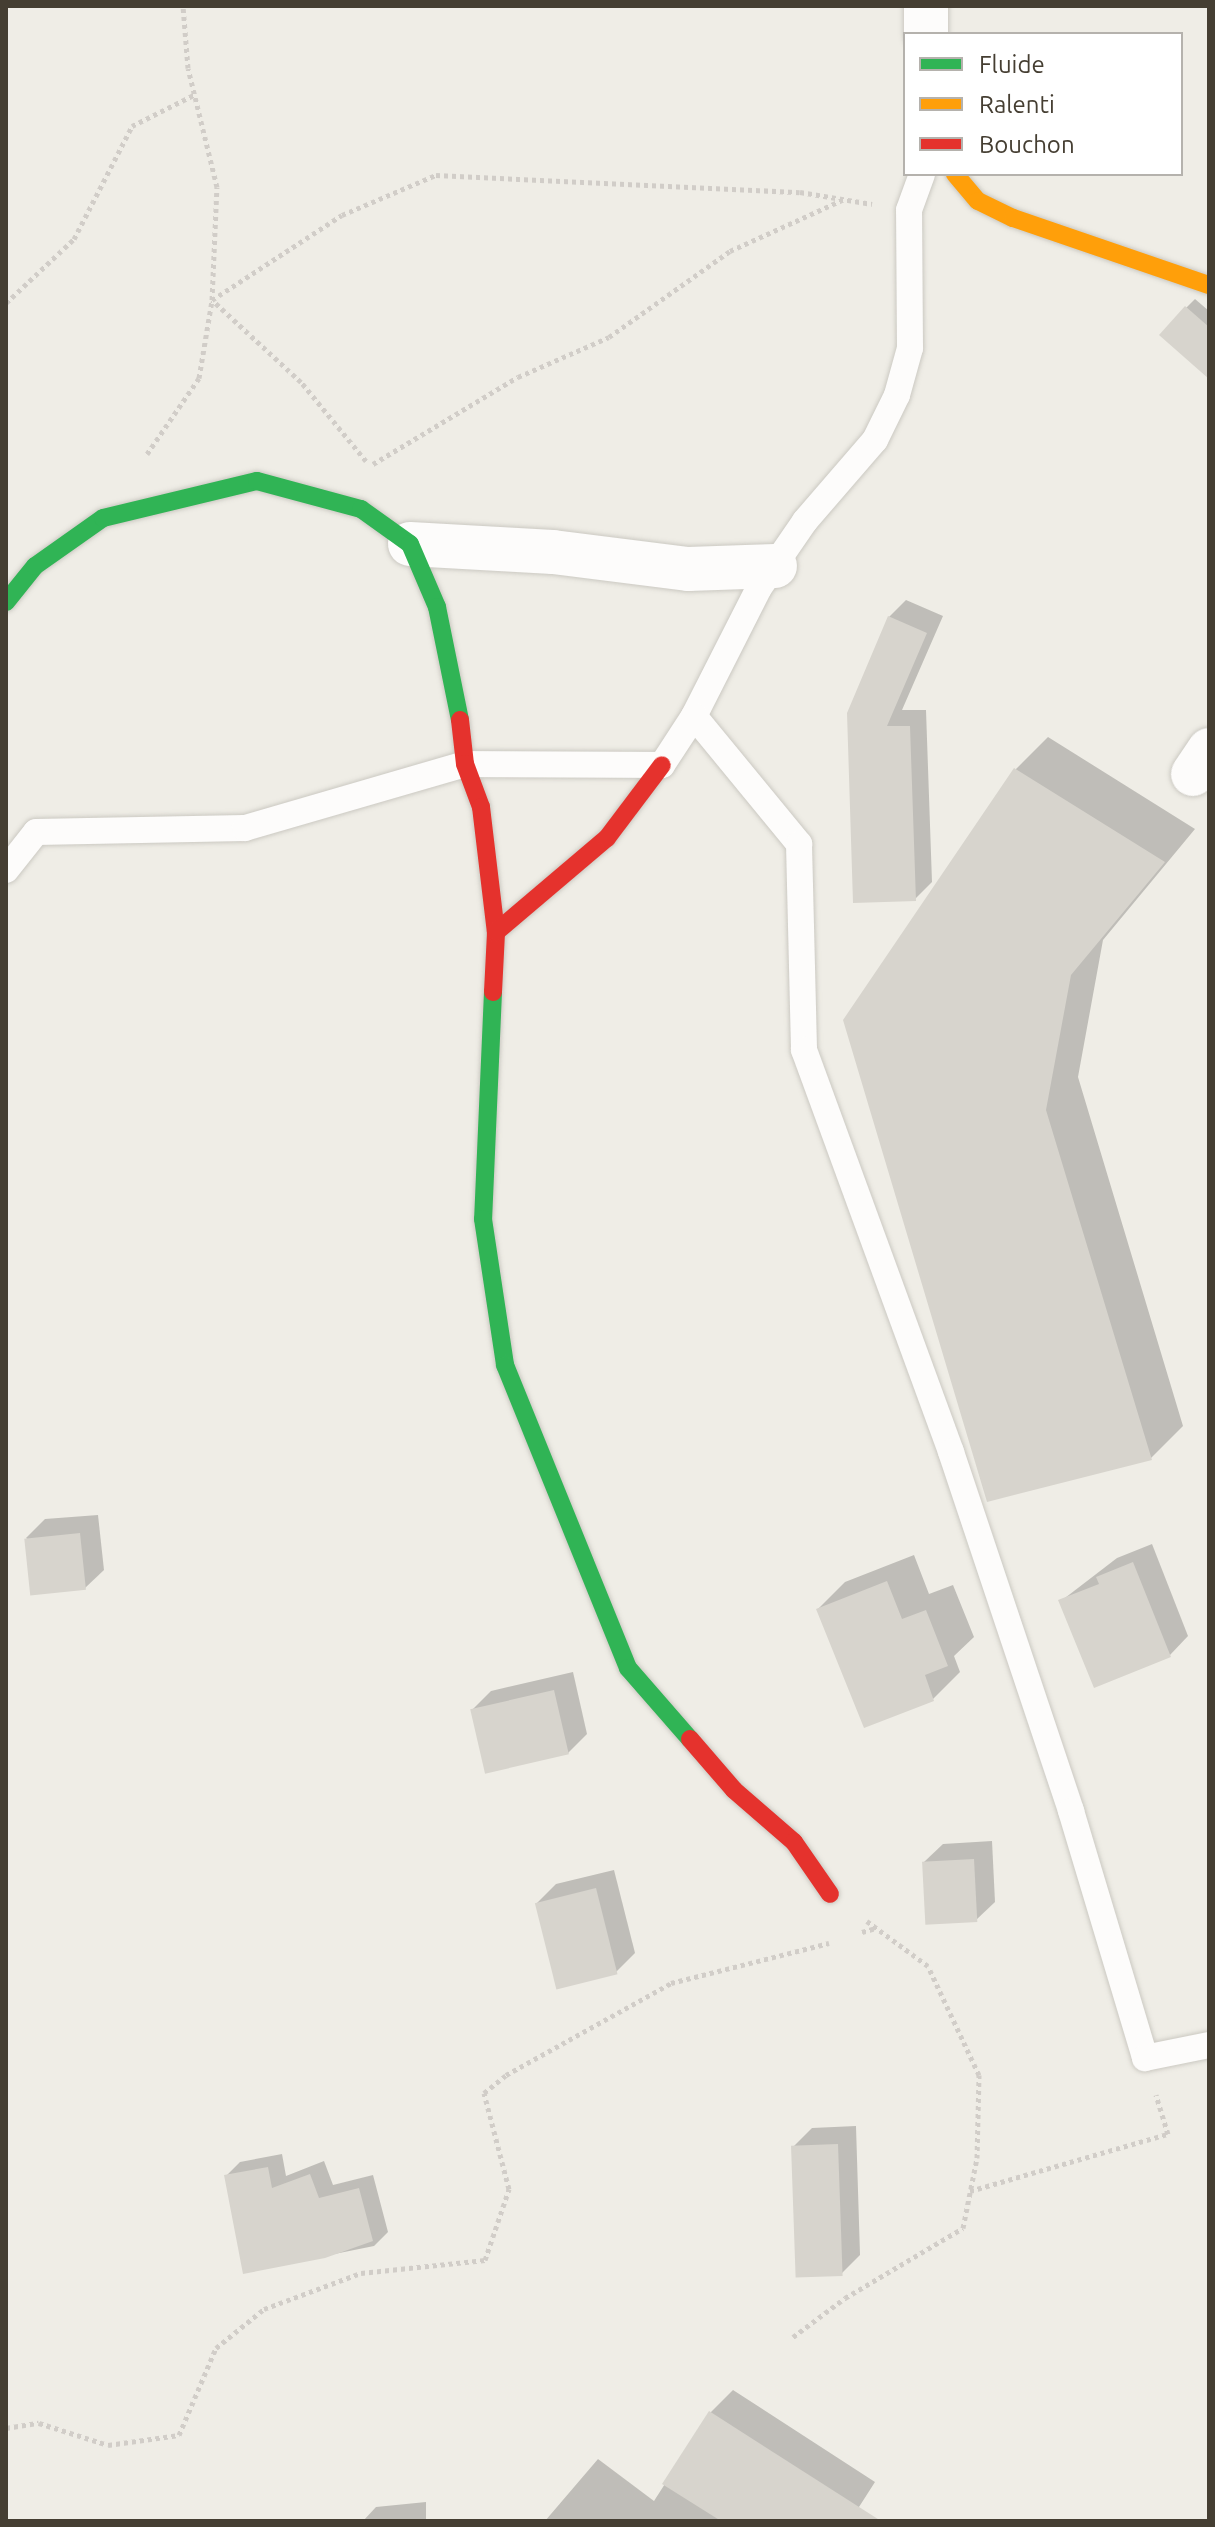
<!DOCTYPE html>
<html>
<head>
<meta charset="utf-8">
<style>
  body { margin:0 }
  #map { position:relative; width:1215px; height:2527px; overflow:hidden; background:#efede6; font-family:Ubuntu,sans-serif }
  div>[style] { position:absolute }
  .shadow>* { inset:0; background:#0003 }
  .building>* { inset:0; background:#d7d4cd; transform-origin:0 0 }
  .path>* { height:5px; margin-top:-2.5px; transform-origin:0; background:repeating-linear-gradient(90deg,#d1cdc8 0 4px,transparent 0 8px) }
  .roads { filter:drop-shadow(0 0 2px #cbc9c2) drop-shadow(0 0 2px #cbc9c2) }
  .lane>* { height:26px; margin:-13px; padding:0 13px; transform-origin:13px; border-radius:13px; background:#fdfcfb }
  .street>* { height:44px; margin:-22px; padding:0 22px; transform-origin:22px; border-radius:22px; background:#fdfcfb }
  .fast>* { height:18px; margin:-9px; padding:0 9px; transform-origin:9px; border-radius:9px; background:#30b455 }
  .slow>* { height:18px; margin:-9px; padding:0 9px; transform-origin:9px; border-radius:9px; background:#ff9f0a }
  .jam>* { height:18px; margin:-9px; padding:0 9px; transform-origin:9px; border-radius:9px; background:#e5322d }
  span { translate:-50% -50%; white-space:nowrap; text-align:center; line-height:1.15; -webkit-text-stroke:6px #fff; paint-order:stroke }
  .frame { position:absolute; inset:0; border:8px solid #453e32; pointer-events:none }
  .legend { position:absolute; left:903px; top:32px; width:280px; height:144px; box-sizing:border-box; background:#fff; border:2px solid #b5b2ad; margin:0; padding:10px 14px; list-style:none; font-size:24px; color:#453e32 }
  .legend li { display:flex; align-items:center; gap:16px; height:40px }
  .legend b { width:40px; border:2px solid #b5b2ad }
</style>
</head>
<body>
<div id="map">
  <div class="shadow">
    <i style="clip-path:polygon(1195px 299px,1209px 311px,1209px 370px,1186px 308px)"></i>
    <i style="clip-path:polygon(906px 600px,943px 616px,902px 710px,926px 710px,932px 882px,915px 899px,855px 901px,889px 617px)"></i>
    <i style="clip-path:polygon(1048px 737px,1195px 829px,1103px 940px,1078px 1077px,1183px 1426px,1151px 1458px,989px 1500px,1016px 769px)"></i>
    <i style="clip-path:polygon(98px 1515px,104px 1570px,85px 1588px,26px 1538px,45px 1519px)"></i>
    <i style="clip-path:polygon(1152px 1544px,1188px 1636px,1170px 1655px,1061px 1601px,1117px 1558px)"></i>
    <i style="clip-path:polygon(914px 1555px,929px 1594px,953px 1585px,974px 1637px,954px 1656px,960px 1672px,933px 1699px,818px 1609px,845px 1582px)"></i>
    <i style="clip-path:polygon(573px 1672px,587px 1734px,568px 1753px,472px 1710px,491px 1691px)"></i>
    <i style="clip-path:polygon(992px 1841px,995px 1902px,976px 1920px,924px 1862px,943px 1844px)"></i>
    <i style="clip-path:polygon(614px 1870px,635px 1953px,616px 1972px,537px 1903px,556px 1884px)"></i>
    <i style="clip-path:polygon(856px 2126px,860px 2255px,841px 2274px,793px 2147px,812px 2128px)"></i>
    <i style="clip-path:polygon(282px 2154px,286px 2176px,324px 2161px,333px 2185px,373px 2175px,388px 2232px,374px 2246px,245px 2272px,226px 2176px,240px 2162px)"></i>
    <i style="clip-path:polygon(733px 2390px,875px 2482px,850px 2521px,545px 2521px,598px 2459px,654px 2501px,711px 2412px)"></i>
    <i style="clip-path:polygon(426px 2502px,426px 2521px,363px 2521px,376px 2507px)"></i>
  </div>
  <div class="building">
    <i style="clip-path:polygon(1185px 306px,1209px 327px,1209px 379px,1159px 335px)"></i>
    <i style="clip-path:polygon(888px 616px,927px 633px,887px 726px,910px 726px,916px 901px,853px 903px,847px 713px)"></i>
    <i style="clip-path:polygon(1014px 768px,1165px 862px,1071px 975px,1046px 1110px,1152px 1460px,987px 1502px,843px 1020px)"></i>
    <i style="left:80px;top:1533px;width:57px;height:56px;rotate:84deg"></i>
    <i style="clip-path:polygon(1133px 1562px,1171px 1657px,1094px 1688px,1058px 1600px,1099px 1584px,1096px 1577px)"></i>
    <i style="clip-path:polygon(887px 1581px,902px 1619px,926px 1610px,948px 1666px,925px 1675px,934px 1701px,864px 1728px,816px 1609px)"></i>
    <i style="left:554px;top:1690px;width:66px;height:86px;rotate:77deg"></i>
    <i style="left:974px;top:1859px;width:63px;height:52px;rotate:87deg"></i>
    <i style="left:596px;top:1888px;width:89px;height:63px;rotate:76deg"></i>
    <i style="left:838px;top:2144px;width:132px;height:47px;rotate:88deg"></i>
    <i style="clip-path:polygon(268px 2167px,272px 2188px,310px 2174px,319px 2198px,359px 2188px,373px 2241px,325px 2258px,243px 2274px,224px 2175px)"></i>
    <i style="clip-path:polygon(709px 2411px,881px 2521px,721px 2521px,662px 2484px)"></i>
  </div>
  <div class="path">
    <i style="left:6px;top:303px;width:93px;rotate:-43.3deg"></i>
    <i style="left:74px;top:239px;width:127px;rotate:-62.8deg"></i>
    <i style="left:132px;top:126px;width:69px;rotate:-26.6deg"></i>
    <i style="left:147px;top:454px;width:92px;rotate:-55.6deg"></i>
    <i style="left:199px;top:378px;width:79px;rotate:-80.5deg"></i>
    <i style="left:212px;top:300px;width:113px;rotate:-87.5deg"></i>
    <i style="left:217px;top:187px;width:122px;rotate:-103.7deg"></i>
    <i style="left:188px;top:68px;width:62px;rotate:-94.6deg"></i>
    <i style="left:366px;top:461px;width:102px;rotate:-129.4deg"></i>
    <i style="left:301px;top:382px;width:121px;rotate:-137.3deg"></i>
    <i style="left:212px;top:300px;width:155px;rotate:-33.2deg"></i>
    <i style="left:342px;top:215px;width:102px;rotate:-23.1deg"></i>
    <i style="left:436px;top:175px;width:364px;rotate:2.7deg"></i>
    <i style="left:800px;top:192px;width:73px;rotate:9.5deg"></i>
    <i style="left:373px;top:464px;width:169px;rotate:-31deg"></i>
    <i style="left:518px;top:377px;width:99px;rotate:-23.7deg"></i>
    <i style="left:609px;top:337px;width:148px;rotate:-35.4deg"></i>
    <i style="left:730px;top:251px;width:125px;rotate:-24.5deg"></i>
    <i style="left:862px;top:1932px;width:15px;rotate:-16deg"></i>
    <i style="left:970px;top:2191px;width:206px;rotate:-16.1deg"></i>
    <i style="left:1168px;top:2134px;width:41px;rotate:-107.1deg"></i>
    <i style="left:793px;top:2337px;width:65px;rotate:-36.9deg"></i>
    <i style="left:845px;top:2298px;width:137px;rotate:-30.7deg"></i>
    <i style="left:963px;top:2228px;width:71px;rotate:-78.7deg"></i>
    <i style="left:977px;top:2158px;width:83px;rotate:-88.6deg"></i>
    <i style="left:979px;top:2075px;width:120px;rotate:-115.1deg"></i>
    <i style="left:928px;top:1966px;width:76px;rotate:-143.6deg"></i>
    <i style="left:6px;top:2428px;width:33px;rotate:-9deg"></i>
    <i style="left:39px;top:2423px;width:72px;rotate:17.7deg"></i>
    <i style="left:108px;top:2445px;width:72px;rotate:-8deg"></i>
    <i style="left:179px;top:2435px;width:95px;rotate:-67deg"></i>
    <i style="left:216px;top:2348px;width:62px;rotate:-39.1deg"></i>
    <i style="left:264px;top:2309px;width:103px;rotate:-20.4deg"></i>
    <i style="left:361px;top:2273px;width:125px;rotate:-6deg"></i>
    <i style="left:485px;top:2260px;width:75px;rotate:-71.3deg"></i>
    <i style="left:509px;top:2189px;width:99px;rotate:-104.6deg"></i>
    <i style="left:484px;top:2093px;width:28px;rotate:-39deg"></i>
    <i style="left:506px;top:2075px;width:189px;rotate:-29.1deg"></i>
    <i style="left:671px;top:1983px;width:163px;rotate:-14.2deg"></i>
  </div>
  <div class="roads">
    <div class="lane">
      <i style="left:694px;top:716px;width:144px;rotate:-63.1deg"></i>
      <i style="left:759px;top:588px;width:81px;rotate:-55.5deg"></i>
      <i style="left:805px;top:521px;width:107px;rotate:-49.2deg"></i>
      <i style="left:875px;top:440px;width:50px;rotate:-63.9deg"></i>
      <i style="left:897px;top:395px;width:49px;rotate:-74.5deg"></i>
      <i style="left:910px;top:348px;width:138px;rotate:-90.4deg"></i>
      <i style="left:909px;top:210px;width:38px;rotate:-70deg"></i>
      <i style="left:6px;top:870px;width:48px;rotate:-51.7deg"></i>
      <i style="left:36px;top:832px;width:209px;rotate:-1.1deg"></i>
      <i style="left:245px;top:828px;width:229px;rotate:-16.2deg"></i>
      <i style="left:465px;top:764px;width:197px;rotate:0.3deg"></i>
      <i style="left:662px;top:765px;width:59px;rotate:-56.9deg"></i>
      <i style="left:694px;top:716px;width:166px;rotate:50.6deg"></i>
      <i style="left:799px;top:844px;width:206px;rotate:88.6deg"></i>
      <i style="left:804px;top:1050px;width:428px;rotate:69.9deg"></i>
      <i style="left:951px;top:1452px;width:379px;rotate:71.5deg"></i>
      <i style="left:1071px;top:1811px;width:258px;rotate:73.3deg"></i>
      <i style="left:1145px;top:2058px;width:65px;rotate:-11.5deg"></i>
    </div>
    <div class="street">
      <i style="left:926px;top:6px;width:28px;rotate:90deg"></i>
      <i style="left:410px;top:544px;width:143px;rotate:3.2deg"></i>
      <i style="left:553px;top:552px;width:136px;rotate:7.2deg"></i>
      <i style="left:688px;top:569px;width:87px;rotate:-2deg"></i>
      <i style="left:1193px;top:774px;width:29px;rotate:-56deg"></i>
    </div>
    <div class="fast">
      <i style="left:6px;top:602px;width:46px;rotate:-51.1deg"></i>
      <i style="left:35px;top:566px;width:83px;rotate:-35.2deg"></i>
      <i style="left:103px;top:518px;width:158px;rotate:-13.5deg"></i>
      <i style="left:257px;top:481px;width:108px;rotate:15.1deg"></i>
      <i style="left:361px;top:509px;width:60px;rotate:35.5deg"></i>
      <i style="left:410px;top:544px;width:69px;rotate:66.8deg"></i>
      <i style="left:437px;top:607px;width:115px;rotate:78.5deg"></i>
      <i style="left:493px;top:992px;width:227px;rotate:92.5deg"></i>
      <i style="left:483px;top:1219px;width:148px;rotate:81.4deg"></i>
      <i style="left:505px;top:1365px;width:327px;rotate:67.9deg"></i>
      <i style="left:628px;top:1668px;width:94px;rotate:48.9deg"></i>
    </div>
    <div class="slow">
      <i style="left:955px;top:174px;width:35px;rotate:50deg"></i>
      <i style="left:978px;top:201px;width:39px;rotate:26deg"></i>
      <i style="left:1013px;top:218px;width:207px;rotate:18.9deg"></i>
    </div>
    <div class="jam">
      <i style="left:460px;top:720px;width:44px;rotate:83.5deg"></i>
      <i style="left:465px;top:764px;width:46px;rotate:69.6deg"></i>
      <i style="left:481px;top:807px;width:126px;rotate:83.2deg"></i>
      <i style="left:493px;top:992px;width:60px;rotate:-87.1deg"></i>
      <i style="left:496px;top:932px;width:145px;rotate:-40.3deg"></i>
      <i style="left:607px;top:838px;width:91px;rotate:-53deg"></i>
      <i style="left:690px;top:1739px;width:67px;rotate:49.2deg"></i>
      <i style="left:734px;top:1790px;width:79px;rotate:40.9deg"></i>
      <i style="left:794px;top:1842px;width:63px;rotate:55.3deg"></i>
    </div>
  </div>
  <div class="frame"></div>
  <ul class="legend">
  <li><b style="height:10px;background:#30b455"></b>Fluide</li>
  <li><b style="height:10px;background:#ff9f0a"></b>Ralenti</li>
  <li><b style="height:10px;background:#e5322d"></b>Bouchon</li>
  </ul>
</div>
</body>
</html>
